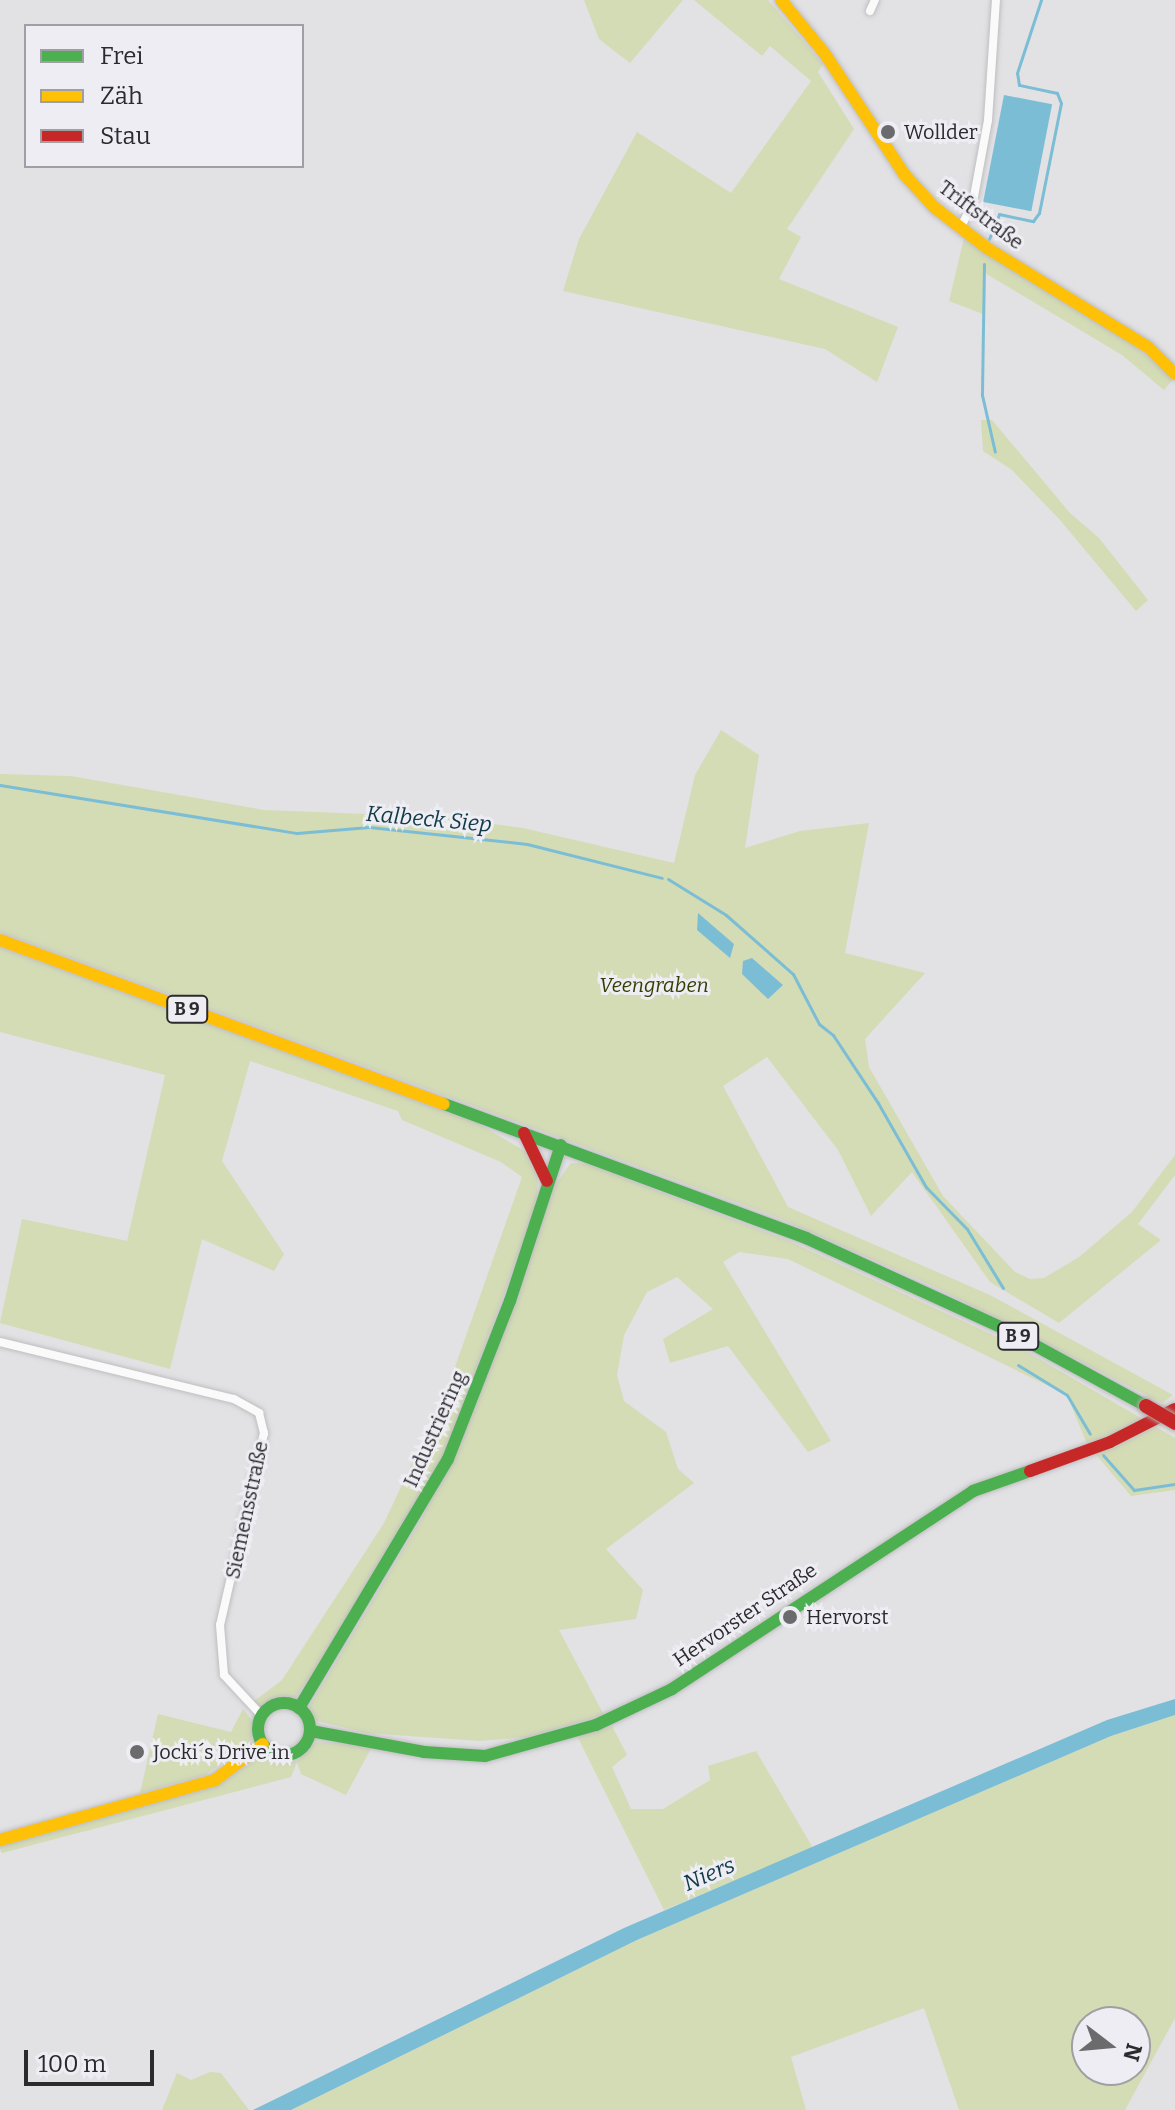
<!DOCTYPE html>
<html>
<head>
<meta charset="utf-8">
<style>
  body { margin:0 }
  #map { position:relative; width:1175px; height:2110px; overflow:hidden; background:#e2e1e4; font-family:Bitter,serif }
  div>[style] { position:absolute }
  .green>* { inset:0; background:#d4dcb5 }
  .water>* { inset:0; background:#7cbdd6; transform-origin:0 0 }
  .stream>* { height:3px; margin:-1.5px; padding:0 1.5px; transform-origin:1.5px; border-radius:1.5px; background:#7cbdd6 }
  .roads { filter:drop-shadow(0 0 2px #bfbec0) drop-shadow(0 0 2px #bfbec0) }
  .street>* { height:8px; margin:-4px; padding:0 4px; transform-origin:4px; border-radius:4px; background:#fbfafb }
  .fast>* { height:12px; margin:-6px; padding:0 6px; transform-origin:6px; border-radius:6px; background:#4caf50 }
  .fast>.ring { margin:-6px; padding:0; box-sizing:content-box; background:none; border:12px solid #4caf50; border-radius:50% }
  .slow>* { height:12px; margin:-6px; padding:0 6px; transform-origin:6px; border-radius:6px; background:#ffc107 }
  .jam>* { height:12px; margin:-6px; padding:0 6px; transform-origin:6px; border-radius:6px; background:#c62828 }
  .bridges { filter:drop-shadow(0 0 2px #b4aba5) drop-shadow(0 0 2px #b4aba5) }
  .jam-bridge>* { height:14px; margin:-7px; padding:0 7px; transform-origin:7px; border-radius:7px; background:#c62828 }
  .dots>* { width:22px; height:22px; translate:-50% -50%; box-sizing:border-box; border:4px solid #eeedf3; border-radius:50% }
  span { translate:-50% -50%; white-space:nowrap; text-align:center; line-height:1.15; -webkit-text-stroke:6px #eeedf3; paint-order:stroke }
  .shield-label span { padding:2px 6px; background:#eeedf3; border:2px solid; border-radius:6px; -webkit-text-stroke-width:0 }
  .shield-label { font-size:18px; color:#2b2a2c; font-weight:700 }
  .poi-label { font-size:20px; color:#2b2a2c }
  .left { translate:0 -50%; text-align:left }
  .street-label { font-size:20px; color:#2b2a2c }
  .park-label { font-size:20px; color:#353e02; font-style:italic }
  .water-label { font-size:22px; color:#0f3a48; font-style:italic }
  .legend { position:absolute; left:24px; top:24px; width:280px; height:144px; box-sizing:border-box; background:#eeedf3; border:2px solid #a09fa3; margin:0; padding:10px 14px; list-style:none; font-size:24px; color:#2b2a2c }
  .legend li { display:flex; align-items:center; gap:16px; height:40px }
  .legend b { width:40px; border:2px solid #a09fa3 }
  .north { position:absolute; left:1071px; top:2006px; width:80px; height:80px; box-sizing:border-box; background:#eeedf3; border:2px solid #a09fa3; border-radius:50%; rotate:106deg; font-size:22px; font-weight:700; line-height:32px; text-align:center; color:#2b2a2c }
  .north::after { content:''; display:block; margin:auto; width:28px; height:36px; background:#6b6a6c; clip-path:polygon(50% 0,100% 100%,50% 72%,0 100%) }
  .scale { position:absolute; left:24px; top:2050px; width:130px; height:36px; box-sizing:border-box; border:4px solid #2b2a2c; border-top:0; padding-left:10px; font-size:24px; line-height:28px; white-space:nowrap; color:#2b2a2c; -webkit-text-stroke:6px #eeedf3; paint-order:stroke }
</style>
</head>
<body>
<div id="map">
  <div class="green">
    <i style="clip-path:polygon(584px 0,683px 0,630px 63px,599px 39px)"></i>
    <i style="clip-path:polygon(694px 0,768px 0,823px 64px,818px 72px,854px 129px,787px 229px,801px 237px,779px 279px,898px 327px,877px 382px,825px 349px,563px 291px,579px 239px,637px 132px,731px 193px,811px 81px,770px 46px,762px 56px)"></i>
    <i style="clip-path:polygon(964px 238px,1128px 341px,1174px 378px,1164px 390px,1122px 355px,985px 273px,983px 314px,949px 301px)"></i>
    <i style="clip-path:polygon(981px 420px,992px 420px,1070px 513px,1099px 538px,1148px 600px,1136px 611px,1060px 520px,1012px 470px,983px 451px)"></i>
    <i style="clip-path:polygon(721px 730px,759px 755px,745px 848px,800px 831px,869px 823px,845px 953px,925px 973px,865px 1039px,869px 1067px,943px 1196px,1015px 1272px,1030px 1279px,1044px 1278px,1079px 1257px,1132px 1212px,1175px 1155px,1175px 1175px,1138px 1224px,1161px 1240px,1059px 1323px,990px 1282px,912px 1172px,871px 1216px,838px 1150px,767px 1057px,723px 1086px,788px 1207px,990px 1295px,1173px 1395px,1162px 1403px,935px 1287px,779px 1218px,0 932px,0 774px,71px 776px,264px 810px,442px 817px,523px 828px,674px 863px,695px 775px)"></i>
    <i style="clip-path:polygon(0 947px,474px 1121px,538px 1159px,537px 1198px,522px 1245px,444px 1455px,351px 1616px,295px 1698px,273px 1698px,256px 1712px,249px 1705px,282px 1680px,384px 1523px,449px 1384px,522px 1177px,501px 1162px,402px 1120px,398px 1111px,250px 1061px,222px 1161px,284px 1254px,274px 1271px,202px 1239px,170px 1369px,0 1323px,22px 1219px,127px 1241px,165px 1075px,0 1032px)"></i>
    <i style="clip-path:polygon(571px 1163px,587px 1164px,789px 1241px,1019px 1347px,1175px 1438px,1175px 1490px,1131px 1496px,1087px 1444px,1067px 1395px,788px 1259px,739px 1252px,723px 1262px,831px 1441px,808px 1452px,728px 1346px,670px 1363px,663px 1339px,713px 1309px,677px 1277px,647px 1292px,624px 1335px,617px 1375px,624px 1401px,666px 1432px,678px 1469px,694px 1483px,606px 1549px,643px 1590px,636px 1619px,559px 1630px,604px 1715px,528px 1737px,479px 1741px,366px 1733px,317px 1721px,309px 1707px,421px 1520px,472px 1413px,555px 1185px)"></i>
    <i style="clip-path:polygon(243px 1709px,252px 1720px,252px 1739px,237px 1753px,205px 1775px,140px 1793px,158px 1714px,231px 1732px)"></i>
    <i style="clip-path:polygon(evenodd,1175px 1715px,1175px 2018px,1125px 2110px,959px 2110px,924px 2008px,791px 2057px,806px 2110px,291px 2110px,637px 1940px,1111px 1736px,1175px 1715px,1087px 2022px,1135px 2022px,1135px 2070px,1087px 2070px,1087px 2022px)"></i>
    <i style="clip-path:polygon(612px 1726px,627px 1755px,612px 1767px,631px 1809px,663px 1809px,710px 1780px,708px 1766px,756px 1751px,813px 1848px,664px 1910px,577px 1736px)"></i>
    <i style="clip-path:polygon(315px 1742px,373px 1745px,346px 1795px,301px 1774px,297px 1762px,291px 1777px,2px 1853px,0 1849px,0 1843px,219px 1781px,263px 1756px,279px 1763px,297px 1761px)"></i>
    <i style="clip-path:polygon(210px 2072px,221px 2073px,249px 2110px,162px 2110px,177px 2073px,191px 2080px)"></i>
  </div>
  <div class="water">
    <i style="left:1004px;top:95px;width:49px;height:109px;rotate:11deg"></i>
    <i style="clip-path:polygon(698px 913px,734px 944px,730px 958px,697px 930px)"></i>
    <i style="clip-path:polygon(752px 958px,783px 985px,768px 999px,742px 974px,743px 961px)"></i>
    <i style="clip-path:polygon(1175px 1699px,1175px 1715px,1111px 1736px,637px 1940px,291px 2110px,253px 2110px,624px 1928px,1107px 1720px)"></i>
  </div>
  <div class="stream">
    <i style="left:989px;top:239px;width:27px;rotate:-68deg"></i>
    <i style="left:999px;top:214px;width:35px;rotate:12deg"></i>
    <i style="left:1033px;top:221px;width:10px;rotate:-53deg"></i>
    <i style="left:1039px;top:213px;width:112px;rotate:-78.7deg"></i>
    <i style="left:1061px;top:103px;width:11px;rotate:-112deg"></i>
    <i style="left:1057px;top:93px;width:39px;rotate:-168deg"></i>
    <i style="left:1019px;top:85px;width:12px;rotate:-99deg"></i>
    <i style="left:1017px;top:73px;width:77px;rotate:-71.8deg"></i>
    <i style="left:984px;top:264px;width:131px;rotate:90.9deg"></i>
    <i style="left:982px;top:395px;width:58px;rotate:77.2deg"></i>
    <i style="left:0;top:785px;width:301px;rotate:9.2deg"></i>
    <i style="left:297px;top:833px;width:72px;rotate:-4.8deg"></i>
    <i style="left:369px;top:827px;width:159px;rotate:6.1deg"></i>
    <i style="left:527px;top:844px;width:139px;rotate:14.1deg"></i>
    <i style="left:668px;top:879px;width:68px;rotate:31.8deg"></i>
    <i style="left:726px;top:915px;width:89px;rotate:41.4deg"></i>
    <i style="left:793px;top:974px;width:56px;rotate:62.5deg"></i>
    <i style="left:819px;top:1024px;width:18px;rotate:38deg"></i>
    <i style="left:833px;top:1035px;width:82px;rotate:56.5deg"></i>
    <i style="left:878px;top:1103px;width:97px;rotate:60.3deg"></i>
    <i style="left:926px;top:1187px;width:59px;rotate:45.7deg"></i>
    <i style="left:967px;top:1229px;width:69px;rotate:58.6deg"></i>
    <i style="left:1018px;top:1365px;width:57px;rotate:31.5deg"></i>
    <i style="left:1067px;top:1395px;width:45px;rotate:59.5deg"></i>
    <i style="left:1103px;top:1455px;width:47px;rotate:48.5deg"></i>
    <i style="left:1134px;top:1490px;width:41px;rotate:-8.3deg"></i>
  </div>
  <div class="roads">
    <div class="street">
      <i style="left:870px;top:11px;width:12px;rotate:-66deg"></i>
      <i style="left:961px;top:227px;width:28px;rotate:-64deg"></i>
      <i style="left:973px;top:202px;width:83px;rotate:-79.6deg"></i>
      <i style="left:988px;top:120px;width:120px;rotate:-86.2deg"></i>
      <i style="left:0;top:1342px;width:241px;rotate:13.7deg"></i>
      <i style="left:234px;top:1399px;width:29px;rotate:29deg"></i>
      <i style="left:259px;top:1413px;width:21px;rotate:76deg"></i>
      <i style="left:264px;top:1433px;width:197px;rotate:102.9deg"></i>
      <i style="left:220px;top:1625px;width:50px;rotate:85.4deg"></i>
      <i style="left:224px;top:1675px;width:56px;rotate:47.2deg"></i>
    </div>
    <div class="fast">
      <i style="left:444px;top:1104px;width:386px;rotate:20.3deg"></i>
      <i style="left:806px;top:1238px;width:219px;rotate:24.6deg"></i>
      <i style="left:1005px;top:1329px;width:161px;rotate:28.6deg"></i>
      <i class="ring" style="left:258px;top:1703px;width:40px;height:40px"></i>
      <i style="left:299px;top:1708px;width:290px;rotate:-59.1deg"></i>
      <i style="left:448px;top:1459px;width:170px;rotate:-68.6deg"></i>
      <i style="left:510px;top:1301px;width:164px;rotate:-71.9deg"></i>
      <i style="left:311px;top:1731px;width:115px;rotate:10.5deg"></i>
      <i style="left:424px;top:1752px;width:61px;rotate:3.8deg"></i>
      <i style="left:485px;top:1756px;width:115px;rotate:-15.6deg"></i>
      <i style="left:596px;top:1725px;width:84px;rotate:-25.3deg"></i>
      <i style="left:672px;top:1689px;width:360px;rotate:-33.3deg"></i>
      <i style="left:973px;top:1491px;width:60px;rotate:-19.3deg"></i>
    </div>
    <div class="slow">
      <i style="left:781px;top:0;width:70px;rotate:50.8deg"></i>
      <i style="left:825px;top:54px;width:144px;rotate:56.6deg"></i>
      <i style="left:904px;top:174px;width:45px;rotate:47.7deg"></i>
      <i style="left:934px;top:207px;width:67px;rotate:37.7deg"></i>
      <i style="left:987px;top:248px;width:189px;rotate:31.6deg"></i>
      <i style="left:1148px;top:347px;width:38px;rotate:45deg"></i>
      <i style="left:0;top:940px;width:473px;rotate:20.3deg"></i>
      <i style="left:0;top:1840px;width:223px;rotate:-15.6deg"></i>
      <i style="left:215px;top:1780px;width:60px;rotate:-36.9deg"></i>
    </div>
    <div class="jam">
      <i style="left:524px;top:1133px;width:53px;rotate:64.4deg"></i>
      <i style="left:1030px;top:1471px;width:85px;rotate:-19.9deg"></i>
      <i style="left:1110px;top:1442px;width:73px;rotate:-26.9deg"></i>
    </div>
  </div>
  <div class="bridges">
    <div class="jam-bridge">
      <i style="left:1146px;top:1406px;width:34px;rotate:30deg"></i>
    </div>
  </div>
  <div class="dots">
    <i style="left:888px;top:132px;background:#6b6a6c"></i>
    <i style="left:790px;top:1617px;background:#6b6a6c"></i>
    <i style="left:137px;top:1752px;background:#6b6a6c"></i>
  </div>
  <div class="shield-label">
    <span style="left:187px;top:1009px">B 9</span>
    <span style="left:1018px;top:1336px">B 9</span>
  </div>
  <div class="poi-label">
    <span class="left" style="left:904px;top:132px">Wollder</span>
    <span class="left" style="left:806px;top:1617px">Hervorst</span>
    <span class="left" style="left:153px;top:1752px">Jocki´s Drive in</span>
  </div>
  <div class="street-label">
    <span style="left:981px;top:215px;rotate:37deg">Triftstraße</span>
    <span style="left:435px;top:1429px;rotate:-66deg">Industriering</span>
    <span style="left:247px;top:1510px;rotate:-78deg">Siemensstraße</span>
    <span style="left:745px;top:1615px;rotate:-34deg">Hervorster Straße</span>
  </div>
  <div class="park-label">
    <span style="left:654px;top:985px">Veengraben</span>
  </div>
  <div class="water-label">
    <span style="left:429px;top:819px;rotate:5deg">Kalbeck Siep</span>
    <span style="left:709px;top:1874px;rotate:-23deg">Niers</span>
  </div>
  <ul class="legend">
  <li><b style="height:10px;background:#4caf50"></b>Frei</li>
  <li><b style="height:10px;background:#ffc107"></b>Zäh</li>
  <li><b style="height:10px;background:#c62828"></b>Stau</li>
  </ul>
  <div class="north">N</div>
  <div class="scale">100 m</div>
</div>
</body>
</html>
